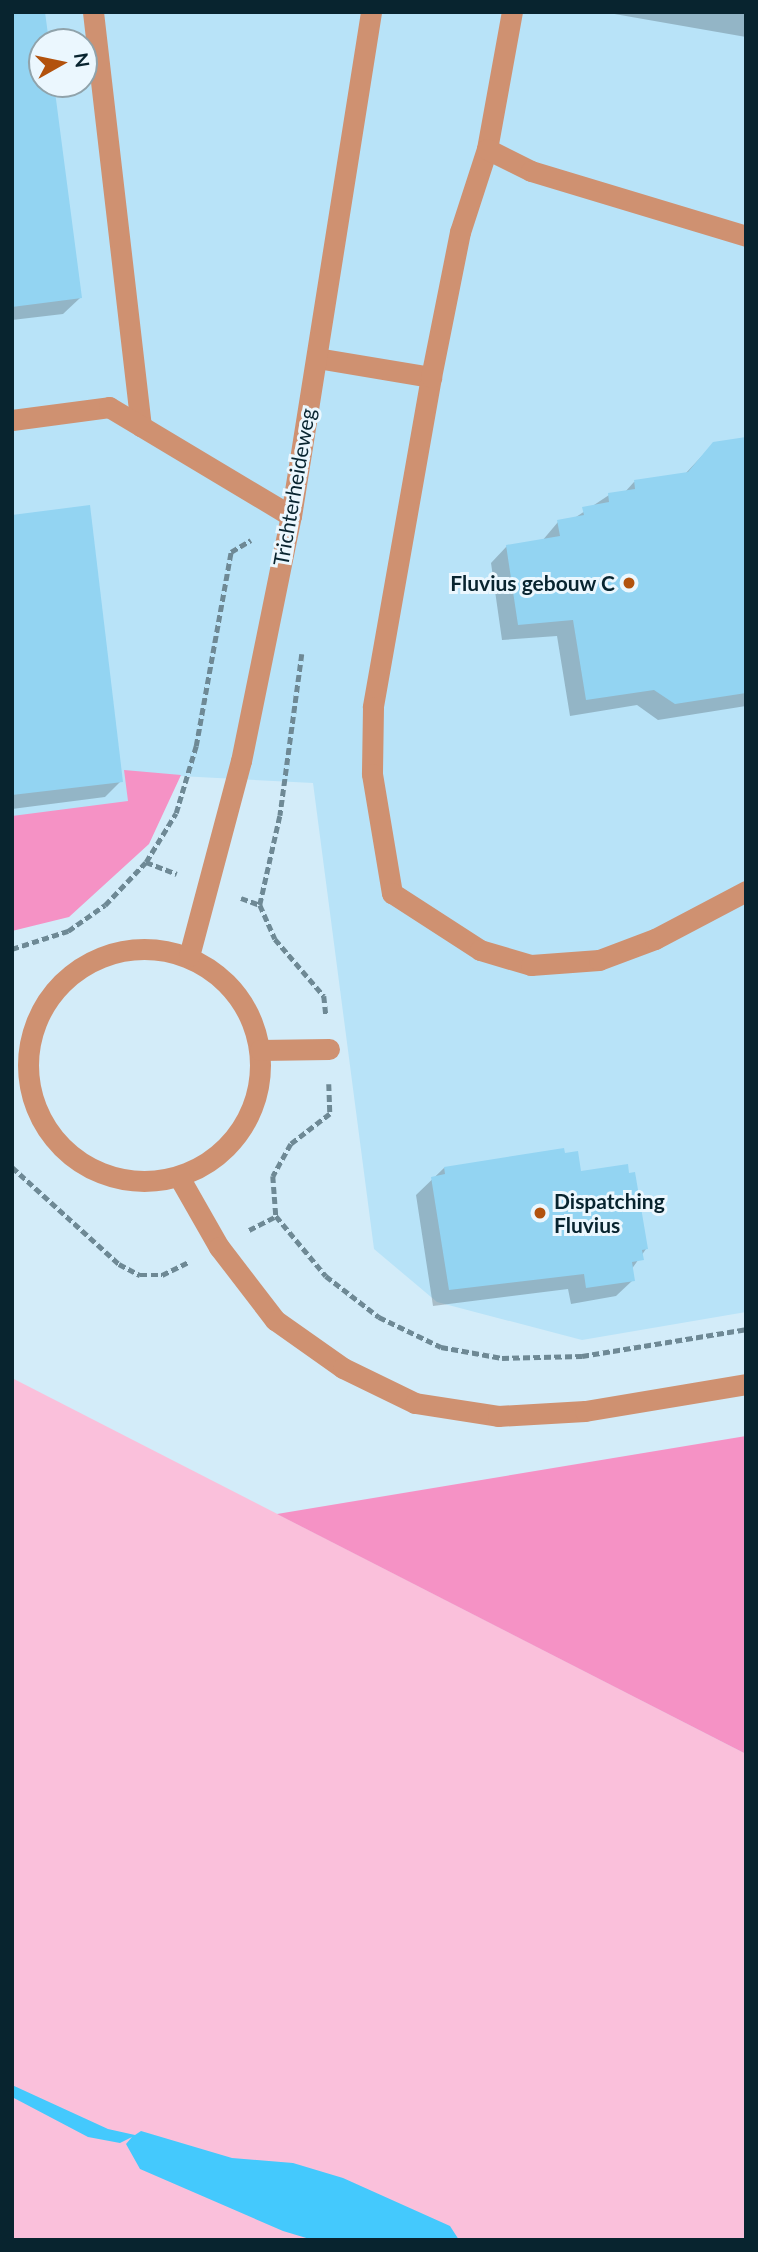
<!DOCTYPE html>
<html>
<head>
<meta charset="utf-8">
<style>
  body { margin:0 }
  #map { position:relative; width:758px; height:2252px; overflow:hidden; background:#d3ecf9; font-family:Lato,sans-serif }
  div>[style] { position:absolute }
  .built>* { inset:0; background:#b8e3f8 }
  .green>* { inset:0; background:#fac0db }
  .forest>* { inset:0; background:#f592c5 }
  .water>* { inset:0; background:#44c9fd }
  .shadow>* { inset:0; background:#0003 }
  .building>* { inset:0; background:#93d4f2 }
  .path>* { height:4.5px; margin-top:-2.25px; transform-origin:0; background:repeating-linear-gradient(90deg,#6e8995 0 7px,transparent 0 10.5px) }
  .minor>* { height:21px; margin:-10.5px; padding:0 10.5px; transform-origin:10.5px; border-radius:10.5px; background:#cf9171 }
  .minor>.ring { margin:-10.5px; padding:0; box-sizing:content-box; background:none; border:21px solid #cf9171; border-radius:50% }
  .dots>* { width:19px; height:19px; translate:-50% -50%; box-sizing:border-box; border:4px solid #ebf7fe; border-radius:50% }
  span { translate:-50% -50%; white-space:nowrap; text-align:center; line-height:1.15; -webkit-text-stroke:6px #ebf7fe; paint-order:stroke }
  .street-label { font-size:21px; color:#08242f }
  .poi-label { font-size:21px; color:#08242f; font-weight:700 }
  .right { translate:-100% -50%; text-align:right }
  .left { translate:0 -50%; text-align:left }
  .frame { position:absolute; inset:0; border:14px solid #08242f; pointer-events:none }
  .north { position:absolute; left:28px; top:28px; width:70px; height:70px; box-sizing:border-box; background:#ebf7fe; border:2px solid #90a3ab; border-radius:50%; rotate:81deg; font-size:19px; font-weight:700; line-height:28px; text-align:center; color:#08242f }
  .north::after { content:''; display:block; margin:auto; width:24px; height:32px; background:#b2520d; clip-path:polygon(50% 0,100% 100%,50% 72%,0 100%) }
</style>
</head>
<body>
<div id="map">
  <div class="built">
    <i style="clip-path:polygon(evenodd,12px 12px,746px 12px,746px 1312px,582px 1340px,437px 1302px,374px 1249px,313px 783px,179px 776px,12px 925px,12px 12px,42px 42px,84px 42px,84px 84px,42px 84px,42px 42px)"></i>
  </div>
  <div class="green">
    <i style="clip-path:polygon(12px 1378px,746px 1754px,746px 2240px,12px 2240px)"></i>
  </div>
  <div class="forest">
    <i style="clip-path:polygon(124px 770px,181px 775px,149px 844px,69px 917px,12px 931px,12px 816px,128px 801px)"></i>
    <i style="clip-path:polygon(746px 1436px,746px 1754px,277px 1514px)"></i>
  </div>
  <div class="water">
    <i style="clip-path:polygon(12px 2085px,108px 2129px,135px 2135px,141px 2131px,232px 2158px,293px 2163px,343px 2178px,450px 2226px,459px 2240px,313px 2240px,283px 2231px,140px 2169px,126px 2144px,132px 2137px,120px 2143px,88px 2137px,12px 2097px)"></i>
  </div>
  <div class="shadow">
    <i style="clip-path:polygon(12px 12px,47px 42px,42px 42px,42px 84px,53px 84px,80px 298px,63px 314px,12px 320px)"></i>
    <i style="clip-path:polygon(603px 12px,746px 12px,746px 37px)"></i>
    <i style="clip-path:polygon(746px 438px,746px 706px,658px 720px,637px 705px,570px 716px,557px 636px,502px 640px,491px 563px,507px 546px,542px 541px,558px 522px,573px 519px,609px 495px,624px 493px,634px 482px,685px 474px,714px 443px)"></i>
    <i style="clip-path:polygon(12px 517px,121px 781px,105px 797px,12px 809px)"></i>
    <i style="clip-path:polygon(564px 1155px,646px 1249px,631px 1270px,633px 1280px,616px 1296px,571px 1304px,568px 1289px,433px 1306px,416px 1195px,444px 1168px)"></i>
  </div>
  <div class="building">
    <i style="clip-path:polygon(12px 12px,45px 12px,49px 42px,42px 42px,42px 84px,54px 84px,82px 298px,12px 307px)"></i>
    <i style="clip-path:polygon(746px 437px,746px 693px,675px 704px,654px 690px,586px 700px,573px 620px,518px 625px,506px 545px,560px 536px,557px 520px,584px 515px,582px 507px,609px 502px,608px 493px,635px 489px,634px 480px,688px 472px,713px 442px)"></i>
    <i style="clip-path:polygon(90px 505px,123px 782px,12px 795px,12px 515px)"></i>
    <i style="clip-path:polygon(564px 1148px,565px 1153px,578px 1151px,581px 1171px,628px 1164px,629px 1173px,635px 1172px,648px 1249px,642px 1250px,644px 1260px,632px 1262px,635px 1281px,586px 1288px,584px 1274px,449px 1290px,431px 1177px,445px 1174px,444px 1167px)"></i>
  </div>
  <div class="path">
    <i style="left:302px;top:654px;width:163px;rotate:97.7deg"></i>
    <i style="left:280px;top:816px;width:91px;rotate:102.7deg"></i>
    <i style="left:260px;top:905px;width:37px;rotate:66deg"></i>
    <i style="left:275px;top:939px;width:75px;rotate:49.3deg"></i>
    <i style="left:324px;top:996px;width:20px;rotate:84deg"></i>
    <i style="left:146px;top:862px;width:33px;rotate:21deg"></i>
    <i style="left:241px;top:898px;width:20px;rotate:20deg"></i>
    <i style="left:12px;top:949px;width:59px;rotate:-17.8deg"></i>
    <i style="left:68px;top:931px;width:45px;rotate:-35.1deg"></i>
    <i style="left:105px;top:905px;width:59px;rotate:-46.4deg"></i>
    <i style="left:146px;top:862px;width:57px;rotate:-58.5deg"></i>
    <i style="left:176px;top:813px;width:70px;rotate:-73.4deg"></i>
    <i style="left:196px;top:746px;width:197px;rotate:-79.8deg"></i>
    <i style="left:231px;top:552px;width:23px;rotate:-31deg"></i>
    <i style="left:329px;top:1084px;width:30px;rotate:88deg"></i>
    <i style="left:330px;top:1114px;width:49px;rotate:142.4deg"></i>
    <i style="left:291px;top:1144px;width:37px;rotate:119deg"></i>
    <i style="left:273px;top:1176px;width:40px;rotate:85.7deg"></i>
    <i style="left:276px;top:1216px;width:78px;rotate:50.2deg"></i>
    <i style="left:326px;top:1276px;width:67px;rotate:37.7deg"></i>
    <i style="left:379px;top:1317px;width:69px;rotate:25.8deg"></i>
    <i style="left:441px;top:1347px;width:62px;rotate:10.2deg"></i>
    <i style="left:502px;top:1358px;width:80px;rotate:-1.4deg"></i>
    <i style="left:582px;top:1356px;width:166px;rotate:-9.3deg"></i>
    <i style="left:12px;top:1167px;width:144px;rotate:42.2deg"></i>
    <i style="left:119px;top:1264px;width:24px;rotate:28deg"></i>
    <i style="left:140px;top:1275px;width:22px"></i>
    <i style="left:162px;top:1275px;width:30px;rotate:-26deg"></i>
    <i style="left:249px;top:1230px;width:30px;rotate:-27deg"></i>
  </div>
  <div class="minor">
    <i style="left:93px;top:12px;width:417px;rotate:83.4deg"></i>
    <i style="left:487px;top:149px;width:139px;rotate:-79.7deg"></i>
    <i style="left:317px;top:358px;width:116px;rotate:9.5deg"></i>
    <i style="left:431px;top:377px;width:335px;rotate:100deg"></i>
    <i style="left:373px;top:707px;width:67px;rotate:90.9deg"></i>
    <i style="left:372px;top:774px;width:121px;rotate:80.5deg"></i>
    <i style="left:392px;top:893px;width:105px;rotate:32.9deg"></i>
    <i style="left:480px;top:950px;width:53px;rotate:16.4deg"></i>
    <i style="left:531px;top:965px;width:68px;rotate:-4.2deg"></i>
    <i style="left:599px;top:960px;width:60px;rotate:-20.6deg"></i>
    <i style="left:655px;top:939px;width:103px;rotate:-27.8deg"></i>
    <i style="left:431px;top:377px;width:148px;rotate:-78.7deg"></i>
    <i style="left:460px;top:232px;width:87px;rotate:-72deg"></i>
    <i style="left:487px;top:149px;width:49px;rotate:26.6deg"></i>
    <i style="left:531px;top:171px;width:225px;rotate:16.8deg"></i>
    <i style="left:12px;top:420px;width:98px;rotate:-7.6deg"></i>
    <i style="left:109px;top:407px;width:212px;rotate:30.9deg"></i>
    <i class="ring" style="left:28px;top:949px;width:211px;height:211px"></i>
    <i style="left:189px;top:956px;width:202px;rotate:-75.1deg"></i>
    <i style="left:241px;top:761px;width:250px;rotate:-78.5deg"></i>
    <i style="left:291px;top:516px;width:510px;rotate:-80.98deg"></i>
    <i style="left:260px;top:1050px;width:69px;rotate:-0.8deg"></i>
    <i style="left:179px;top:1177px;width:81px;rotate:60.3deg"></i>
    <i style="left:219px;top:1247px;width:92px;rotate:52.5deg"></i>
    <i style="left:275px;top:1320px;width:83px;rotate:35.2deg"></i>
    <i style="left:343px;top:1368px;width:80px;rotate:25.9deg"></i>
    <i style="left:415px;top:1403px;width:84px;rotate:8.9deg"></i>
    <i style="left:498px;top:1416px;width:87px;rotate:-3.3deg"></i>
    <i style="left:585px;top:1411px;width:163px;rotate:-9.5deg"></i>
  </div>
  <div class="dots">
    <i style="left:629px;top:583px;background:#b2520d"></i>
    <i style="left:540px;top:1213px;background:#b2520d"></i>
  </div>
  <div class="street-label">
    <span style="left:294px;top:487px;rotate:-80deg">Trichterheideweg</span>
  </div>
  <div class="poi-label">
    <span class="right" style="left:615px;top:583px">Fluvius gebouw C</span>
    <span class="left" style="left:554px;top:1213px">Dispatching<br>Fluvius</span>
  </div>
  <div class="frame"></div>
  <div class="north">N</div>
</div>
</body>
</html>
